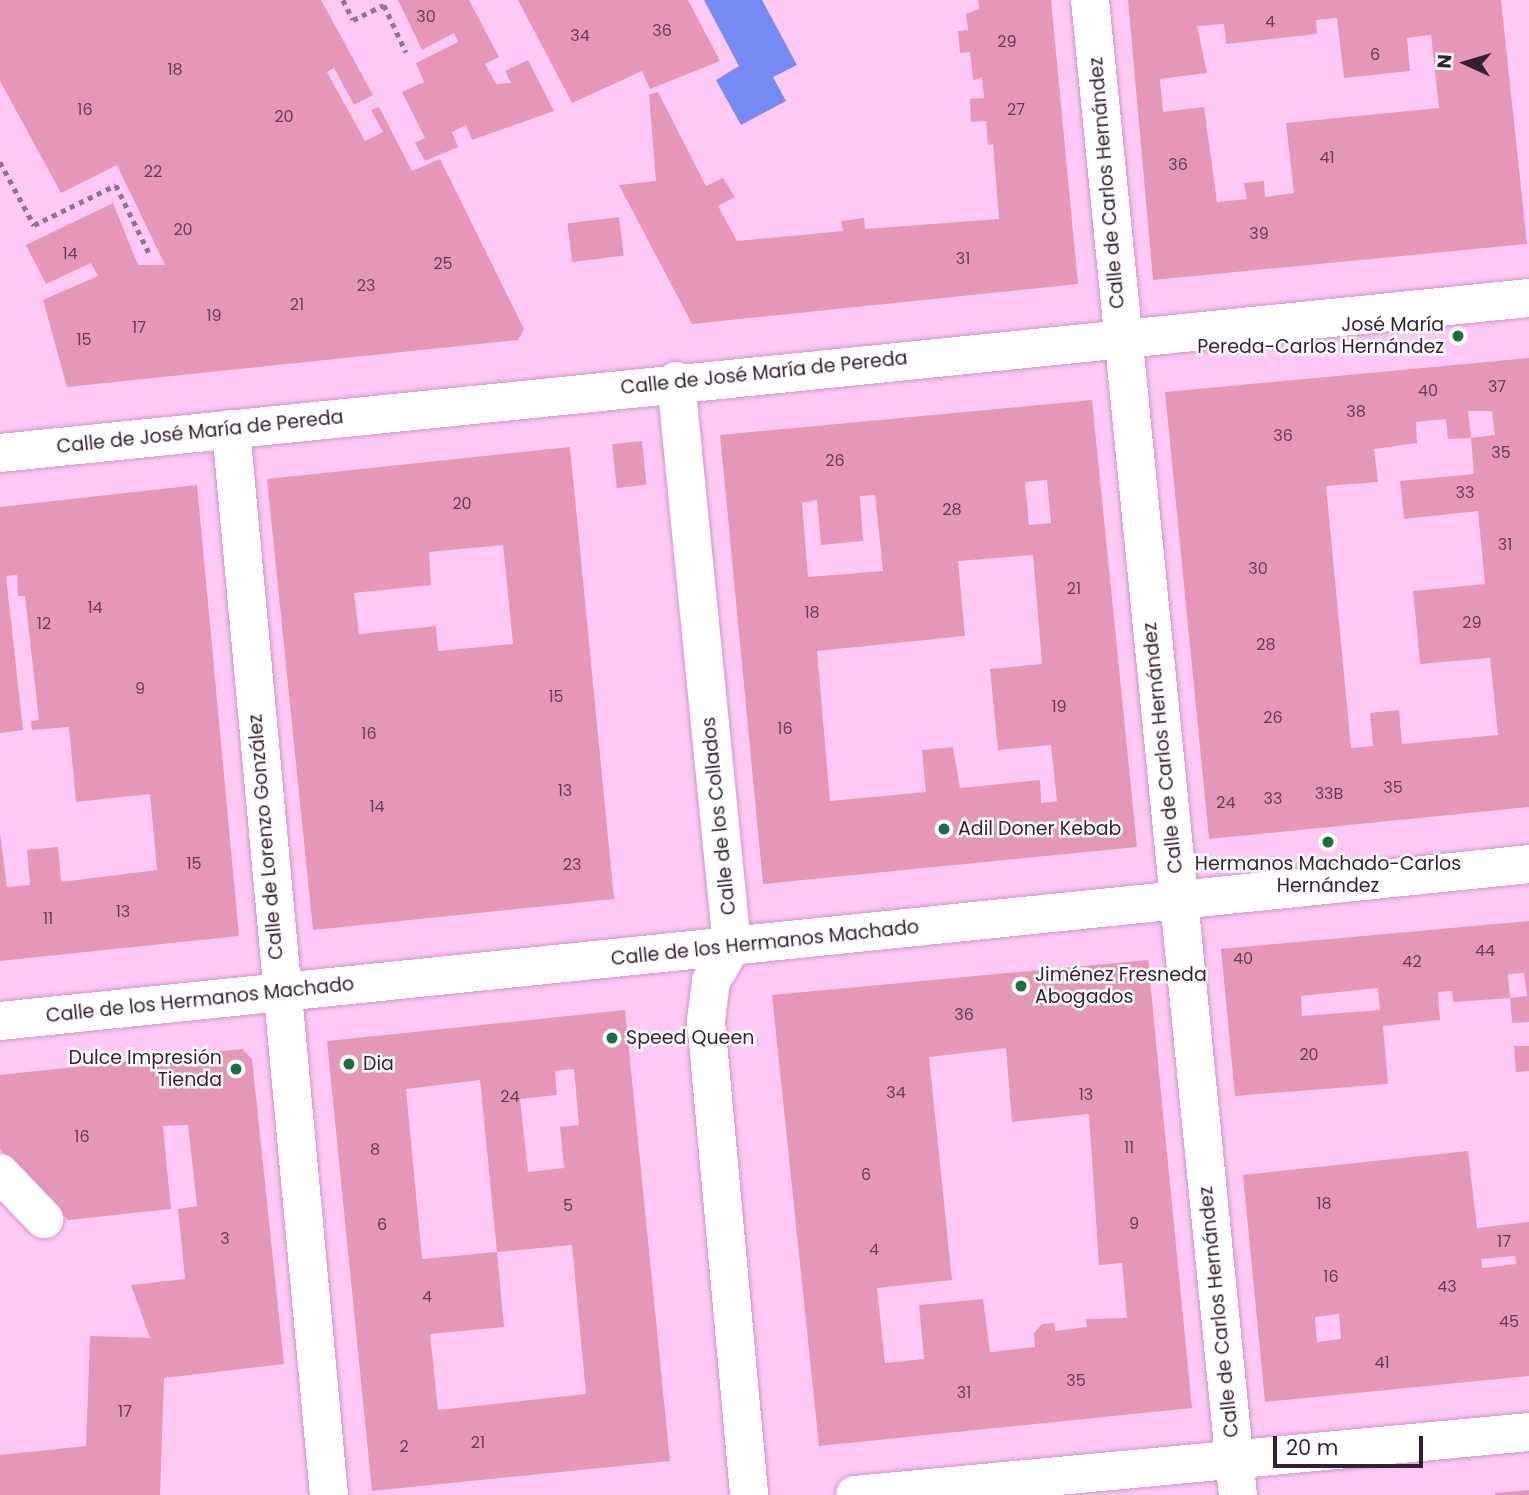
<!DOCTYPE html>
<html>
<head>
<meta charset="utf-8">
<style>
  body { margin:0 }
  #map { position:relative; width:1529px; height:1495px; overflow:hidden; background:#fec9f4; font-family:Poppins,sans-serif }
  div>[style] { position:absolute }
  .water>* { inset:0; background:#758af4 }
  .building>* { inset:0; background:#e597b8; transform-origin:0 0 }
  .path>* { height:4.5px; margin-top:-2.25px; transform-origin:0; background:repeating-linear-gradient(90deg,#96708f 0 5px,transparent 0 10px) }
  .roads { filter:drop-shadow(0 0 2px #d495c9) drop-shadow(0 0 2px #d495c9) }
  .minor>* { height:38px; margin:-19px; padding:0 19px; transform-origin:19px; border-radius:19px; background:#fff }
  .dots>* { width:19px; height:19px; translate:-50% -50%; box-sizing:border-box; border:4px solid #fefefe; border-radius:50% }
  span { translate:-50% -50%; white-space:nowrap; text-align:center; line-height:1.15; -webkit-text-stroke:5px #fefefe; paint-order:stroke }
  .number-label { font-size:16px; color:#623d54 }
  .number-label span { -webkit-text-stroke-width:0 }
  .street-label { font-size:19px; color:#371f33 }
  .poi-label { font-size:19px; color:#371f33 }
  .right { translate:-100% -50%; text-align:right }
  .left { translate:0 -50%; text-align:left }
  .north { position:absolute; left:1431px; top:28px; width:70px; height:70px; -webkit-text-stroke:5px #fefefe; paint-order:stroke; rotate:274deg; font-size:19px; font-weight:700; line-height:28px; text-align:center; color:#371f33 }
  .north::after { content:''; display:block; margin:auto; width:24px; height:32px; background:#371f33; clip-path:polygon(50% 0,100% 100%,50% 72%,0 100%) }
  .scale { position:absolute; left:1273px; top:1436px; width:150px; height:32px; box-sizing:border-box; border:4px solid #371f33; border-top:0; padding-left:9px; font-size:21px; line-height:24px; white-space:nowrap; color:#371f33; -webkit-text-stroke:5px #fefefe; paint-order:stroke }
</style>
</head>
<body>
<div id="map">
  <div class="water">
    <i style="clip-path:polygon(704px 0,762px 0,797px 65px,773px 77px,786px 101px,741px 125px,716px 80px,739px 66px)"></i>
  </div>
  <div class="building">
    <i style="clip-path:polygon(0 0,321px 0,373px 95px,354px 105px,334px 68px,327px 72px,365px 141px,383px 132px,371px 110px,379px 107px,412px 171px,440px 159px,524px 329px,518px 340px,67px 387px,43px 300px,98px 276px,91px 263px,46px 284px,26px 245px,113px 203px,138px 265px,165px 265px,117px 165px,61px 193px,0 81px)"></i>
    <i style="clip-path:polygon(398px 0,469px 0,499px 57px,485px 64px,496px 84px,511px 83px,505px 71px,528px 60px,554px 111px,472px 140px,466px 125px,452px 132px,458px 147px,425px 161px,415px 143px,425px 138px,402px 92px,424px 82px,416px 63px,458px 42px,454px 33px,422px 50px)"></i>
    <i style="clip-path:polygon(518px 0,688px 0,720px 61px,650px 89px,642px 71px,572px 103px)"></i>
    <i style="clip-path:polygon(978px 0,1051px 0,1078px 284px,692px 324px,619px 185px,656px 181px,649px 95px,658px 92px,706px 186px,723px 178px,735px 197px,718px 206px,737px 241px,843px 231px,841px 221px,864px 218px,865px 229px,999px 219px,993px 144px,988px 145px,986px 121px,971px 122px,970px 99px,984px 98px,982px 78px,973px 80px,970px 52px,960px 53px,958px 31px,968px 30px,966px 14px,979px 9px)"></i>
    <i style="clip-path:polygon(evenodd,1128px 0,1501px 0,1527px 244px,1153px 280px,1128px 0,1337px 18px,1344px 78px,1410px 71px,1407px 38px,1431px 35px,1439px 108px,1286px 123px,1294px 193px,1265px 197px,1264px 181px,1244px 183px,1247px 199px,1217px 202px,1204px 107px,1163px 112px,1160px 79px,1207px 73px,1197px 26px,1224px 24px,1226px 44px,1317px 34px,1316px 20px,1337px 18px)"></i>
    <i style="left:619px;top:217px;width:39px;height:52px;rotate:83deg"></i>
    <i style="clip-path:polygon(evenodd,1529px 358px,1529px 807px,1209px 839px,1165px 392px,1529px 358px,1468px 411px,1492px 411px,1495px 435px,1471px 438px,1474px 474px,1400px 481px,1404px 519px,1478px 511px,1485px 584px,1413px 591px,1420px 664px,1490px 658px,1498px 735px,1402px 744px,1399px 710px,1370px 713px,1373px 746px,1351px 748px,1326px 486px,1378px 482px,1374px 449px,1417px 443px,1416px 422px,1446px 419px,1448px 439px,1471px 438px,1468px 411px)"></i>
    <i style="clip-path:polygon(evenodd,1092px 400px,1137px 847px,763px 884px,720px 435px,1092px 400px,1047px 480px,1051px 523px,1029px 525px,1025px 482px,1047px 480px,1092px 400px,875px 495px,883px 571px,808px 577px,802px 503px,817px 500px,821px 545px,863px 541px,860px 496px,875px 495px,1092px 400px,1033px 555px,1042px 664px,990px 669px,998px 750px,1051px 745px,1057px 801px,1041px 803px,1040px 780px,960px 788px,953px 747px,922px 750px,926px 792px,830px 801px,817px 651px,965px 636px,958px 561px,1033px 555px)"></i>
    <i style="left:642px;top:441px;width:44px;height:30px;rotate:84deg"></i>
    <i style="clip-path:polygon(evenodd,570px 447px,614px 899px,313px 930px,267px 479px,570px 447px,503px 545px,513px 644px,438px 651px,436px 626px,359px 634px,354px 593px,431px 585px,429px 552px,503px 545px)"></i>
    <i style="clip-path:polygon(197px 485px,239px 936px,0 961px,0 833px,7px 887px,30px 885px,27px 850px,58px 847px,61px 882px,157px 870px,150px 794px,76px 802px,69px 727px,32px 730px,31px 721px,39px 720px,25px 596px,18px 596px,17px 575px,6px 576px,23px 730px,0 733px,0 507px)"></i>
    <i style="clip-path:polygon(evenodd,1529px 921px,1529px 1022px,1512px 1023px,1510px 998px,1527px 996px,1524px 973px,1508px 974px,1510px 998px,1453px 1002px,1452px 991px,1438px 992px,1440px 1020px,1383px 1026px,1388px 1084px,1235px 1096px,1221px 949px,1529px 921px,1378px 988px,1380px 1010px,1302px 1016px,1301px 996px,1378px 988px)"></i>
    <i style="clip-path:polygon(evenodd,1148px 960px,1192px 1408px,819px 1446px,772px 995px,1148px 960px,1006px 1048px,1012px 1122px,1089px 1114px,1099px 1265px,1122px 1263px,1127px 1318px,1086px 1319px,1087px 1327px,1055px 1331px,1054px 1323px,1042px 1324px,1034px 1333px,1035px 1347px,990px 1352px,983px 1299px,919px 1305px,924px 1359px,885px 1363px,877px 1288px,952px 1280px,929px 1057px,1006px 1048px)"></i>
    <i style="clip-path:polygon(evenodd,625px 1010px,670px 1461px,372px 1491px,327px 1041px,625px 1010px,574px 1069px,579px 1125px,560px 1127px,564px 1168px,528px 1172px,520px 1099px,557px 1095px,555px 1071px,574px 1069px,625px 1010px,480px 1080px,497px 1252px,572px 1245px,586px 1394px,438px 1410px,430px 1334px,504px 1327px,497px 1252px,422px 1259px,406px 1089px,480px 1080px)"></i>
    <i style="clip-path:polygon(1514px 1046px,1529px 1046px,1529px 1071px,1516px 1072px)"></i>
    <i style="clip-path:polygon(242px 1049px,252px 1059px,284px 1364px,164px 1378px,160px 1495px,0 1495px,0 1455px,86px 1446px,90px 1336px,150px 1338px,131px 1285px,185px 1279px,178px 1209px,197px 1206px,188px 1125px,163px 1126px,171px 1209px,68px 1220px,0 1149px,0 1075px)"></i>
    <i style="clip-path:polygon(evenodd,1468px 1151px,1477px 1228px,1529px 1222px,1529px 1376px,1265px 1402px,1243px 1175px,1468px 1151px,1515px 1256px,1516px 1264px,1482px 1268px,1481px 1259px,1515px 1256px,1468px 1151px,1339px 1314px,1341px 1339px,1317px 1342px,1315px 1317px,1339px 1314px)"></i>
    <i style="clip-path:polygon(1529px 1490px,1529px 1495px,1495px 1495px,1495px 1493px)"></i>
  </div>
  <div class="path">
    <i style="left:343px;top:0;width:22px;rotate:63deg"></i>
    <i style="left:353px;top:20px;width:34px;rotate:-26deg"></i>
    <i style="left:384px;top:5px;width:52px;rotate:64.9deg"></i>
    <i style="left:0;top:162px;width:72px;rotate:61.6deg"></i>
    <i style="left:34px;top:225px;width:91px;rotate:-26deg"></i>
    <i style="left:116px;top:185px;width:78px;rotate:64.1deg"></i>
  </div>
  <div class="roads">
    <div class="minor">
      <i style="left:1090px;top:0;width:1502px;rotate:84.35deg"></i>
      <i style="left:676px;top:381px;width:568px;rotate:84.34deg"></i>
      <i style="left:732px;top:946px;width:41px;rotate:121deg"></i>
      <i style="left:711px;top:981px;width:40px;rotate:97.1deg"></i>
      <i style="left:706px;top:1021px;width:476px;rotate:84.8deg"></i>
      <i style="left:231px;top:429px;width:1070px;rotate:84.75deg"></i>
      <i style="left:0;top:453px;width:1537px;rotate:-5.79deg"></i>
      <i style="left:0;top:1021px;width:1537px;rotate:-5.86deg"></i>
      <i style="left:0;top:1173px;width:64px;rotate:46.3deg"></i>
      <i style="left:855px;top:1495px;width:677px;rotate:-5.34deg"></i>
    </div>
  </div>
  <div class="dots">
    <i style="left:1458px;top:336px;background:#1e6e3f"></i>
    <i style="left:944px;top:829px;background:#1e6e3f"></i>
    <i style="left:1328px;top:842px;background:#1e6e3f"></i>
    <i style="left:1021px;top:986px;background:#1e6e3f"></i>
    <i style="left:612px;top:1038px;background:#1e6e3f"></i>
    <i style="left:349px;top:1064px;background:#1e6e3f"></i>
    <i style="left:236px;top:1069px;background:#1e6e3f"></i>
  </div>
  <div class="number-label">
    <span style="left:426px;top:17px">30</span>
    <span style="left:1270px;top:22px">4</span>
    <span style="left:662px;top:31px">36</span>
    <span style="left:580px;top:36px">34</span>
    <span style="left:1007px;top:42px">29</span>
    <span style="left:1375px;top:55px">6</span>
    <span style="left:175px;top:70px">18</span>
    <span style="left:85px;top:110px">16</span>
    <span style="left:1016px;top:110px">27</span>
    <span style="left:284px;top:117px">20</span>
    <span style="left:1327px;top:158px">41</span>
    <span style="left:1178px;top:165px">36</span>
    <span style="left:153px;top:172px">22</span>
    <span style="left:183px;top:230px">20</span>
    <span style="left:1259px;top:234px">39</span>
    <span style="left:70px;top:254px">14</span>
    <span style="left:963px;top:259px">31</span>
    <span style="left:443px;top:264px">25</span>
    <span style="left:366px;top:286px">23</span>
    <span style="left:297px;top:305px">21</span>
    <span style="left:214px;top:316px">19</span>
    <span style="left:139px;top:328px">17</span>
    <span style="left:84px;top:340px">15</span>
    <span style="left:1497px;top:387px">37</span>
    <span style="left:1428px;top:391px">40</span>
    <span style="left:1356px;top:412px">38</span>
    <span style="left:1283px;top:436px">36</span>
    <span style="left:1501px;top:453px">35</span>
    <span style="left:835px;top:461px">26</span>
    <span style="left:1465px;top:493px">33</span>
    <span style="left:462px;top:504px">20</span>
    <span style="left:952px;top:510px">28</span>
    <span style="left:1505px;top:545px">31</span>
    <span style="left:1258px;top:569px">30</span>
    <span style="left:1074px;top:589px">21</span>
    <span style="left:95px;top:608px">14</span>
    <span style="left:812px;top:613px">18</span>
    <span style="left:1472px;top:623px">29</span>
    <span style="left:44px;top:624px">12</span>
    <span style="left:1266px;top:645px">28</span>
    <span style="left:140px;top:689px">9</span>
    <span style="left:556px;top:697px">15</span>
    <span style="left:1059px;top:707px">19</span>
    <span style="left:1273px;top:718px">26</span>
    <span style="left:785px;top:729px">16</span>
    <span style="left:369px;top:734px">16</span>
    <span style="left:1393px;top:788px">35</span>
    <span style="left:565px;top:791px">13</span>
    <span style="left:1329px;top:794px">33B</span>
    <span style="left:1273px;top:799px">33</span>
    <span style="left:1226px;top:803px">24</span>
    <span style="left:377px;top:807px">14</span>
    <span style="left:194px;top:864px">15</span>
    <span style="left:572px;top:865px">23</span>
    <span style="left:123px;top:912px">13</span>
    <span style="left:48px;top:919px">11</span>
    <span style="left:1485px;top:951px">44</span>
    <span style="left:1243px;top:959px">40</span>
    <span style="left:1412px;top:962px">42</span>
    <span style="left:964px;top:1015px">36</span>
    <span style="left:1309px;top:1055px">20</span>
    <span style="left:896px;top:1093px">34</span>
    <span style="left:1086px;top:1095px">13</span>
    <span style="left:510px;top:1097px">24</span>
    <span style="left:82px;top:1137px">16</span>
    <span style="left:1129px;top:1148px">11</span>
    <span style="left:375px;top:1150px">8</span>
    <span style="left:866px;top:1175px">6</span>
    <span style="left:1324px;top:1204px">18</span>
    <span style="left:568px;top:1206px">5</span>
    <span style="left:1134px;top:1224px">9</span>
    <span style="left:382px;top:1225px">6</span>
    <span style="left:225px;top:1239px">3</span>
    <span style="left:1504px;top:1242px">17</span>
    <span style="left:874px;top:1250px">4</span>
    <span style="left:1331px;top:1277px">16</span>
    <span style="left:1447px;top:1287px">43</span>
    <span style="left:427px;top:1297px">4</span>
    <span style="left:1509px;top:1322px">45</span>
    <span style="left:1382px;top:1363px">41</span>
    <span style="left:1076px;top:1381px">35</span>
    <span style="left:964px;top:1393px">31</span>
    <span style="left:125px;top:1412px">17</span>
    <span style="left:478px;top:1443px">21</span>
    <span style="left:404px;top:1447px">2</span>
  </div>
  <div class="street-label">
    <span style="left:1107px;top:183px;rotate:-95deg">Calle de Carlos Hernández</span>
    <span style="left:764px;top:373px;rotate:-6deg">Calle de José María de Pereda</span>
    <span style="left:200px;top:432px;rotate:-6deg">Calle de José María de Pereda</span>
    <span style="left:1163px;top:748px;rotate:-96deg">Calle de Carlos Hernández</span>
    <span style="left:719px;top:816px;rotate:-96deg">Calle de los Collados</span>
    <span style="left:266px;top:837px;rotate:-95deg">Calle de Lorenzo González</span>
    <span style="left:765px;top:943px;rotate:-6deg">Calle de los Hermanos Machado</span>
    <span style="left:200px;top:1000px;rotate:-6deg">Calle de los Hermanos Machado</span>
    <span style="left:1219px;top:1312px;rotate:-96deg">Calle de Carlos Hernández</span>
  </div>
  <div class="poi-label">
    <span class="right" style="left:1444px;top:336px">José María<br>Pereda-Carlos Hernández</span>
    <span class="left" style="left:958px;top:829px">Adil Doner Kebab</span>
    <span style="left:1328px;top:875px">Hermanos Machado-Carlos<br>Hernández</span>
    <span class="left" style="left:1035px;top:986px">Jiménez Fresneda<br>Abogados</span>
    <span class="left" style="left:626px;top:1038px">Speed Queen</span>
    <span class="right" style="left:222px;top:1069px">Dulce Impresión<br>Tienda</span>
    <span class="left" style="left:363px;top:1064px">Dia</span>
  </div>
  <div class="north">N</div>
  <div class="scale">20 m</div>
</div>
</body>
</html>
